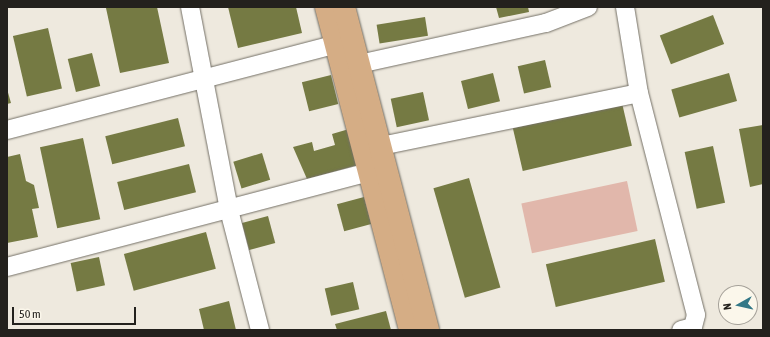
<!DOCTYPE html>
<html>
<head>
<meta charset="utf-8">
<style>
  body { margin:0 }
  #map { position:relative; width:770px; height:337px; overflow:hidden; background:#eee9de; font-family:"Asap Condensed",sans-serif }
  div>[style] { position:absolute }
  .green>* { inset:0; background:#e1b7ab; transform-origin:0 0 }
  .building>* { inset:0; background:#757a43; transform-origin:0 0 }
  .roads { filter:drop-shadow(0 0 1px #747066) drop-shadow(0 0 1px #747066) }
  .minor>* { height:18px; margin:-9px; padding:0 9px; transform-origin:9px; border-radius:9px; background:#fff }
  .major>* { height:22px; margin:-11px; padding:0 11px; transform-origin:11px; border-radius:11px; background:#d5ad85 }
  span { translate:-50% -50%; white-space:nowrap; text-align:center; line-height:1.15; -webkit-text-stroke:3px #fbf7eb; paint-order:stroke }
  .frame { position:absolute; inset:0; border:8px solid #23211d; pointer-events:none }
  .north { position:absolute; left:718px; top:285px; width:40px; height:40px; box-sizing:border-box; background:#fbf7eb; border:1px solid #a5a199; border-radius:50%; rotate:262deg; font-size:11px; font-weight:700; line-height:16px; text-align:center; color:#23211d }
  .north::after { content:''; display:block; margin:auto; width:14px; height:18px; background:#337887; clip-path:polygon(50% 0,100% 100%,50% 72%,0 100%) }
  .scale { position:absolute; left:12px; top:307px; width:124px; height:18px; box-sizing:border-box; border:2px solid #23211d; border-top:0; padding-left:5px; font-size:12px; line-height:14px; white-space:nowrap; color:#23211d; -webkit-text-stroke:3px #fbf7eb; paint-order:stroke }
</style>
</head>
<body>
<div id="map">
  <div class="green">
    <i style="left:627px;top:181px;width:51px;height:108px;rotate:78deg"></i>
  </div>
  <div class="building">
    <i style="clip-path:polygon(157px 7px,169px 63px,120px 73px,106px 8px)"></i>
    <i style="clip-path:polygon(228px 7px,296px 7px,302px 33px,238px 48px)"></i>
    <i style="clip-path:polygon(496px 7px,528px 7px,529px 12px,499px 18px)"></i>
    <i style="left:713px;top:15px;width:31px;height:57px;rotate:69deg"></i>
    <i style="left:425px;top:17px;width:19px;height:49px;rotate:81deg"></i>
    <i style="left:48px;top:28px;width:62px;height:36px;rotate:77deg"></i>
    <i style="left:92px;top:53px;width:34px;height:25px;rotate:76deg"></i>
    <i style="left:545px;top:60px;width:28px;height:28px;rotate:77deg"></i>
    <i style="left:493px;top:73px;width:29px;height:33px;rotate:76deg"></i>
    <i style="left:729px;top:73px;width:29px;height:60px;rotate:74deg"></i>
    <i style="left:331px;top:75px;width:30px;height:30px;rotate:76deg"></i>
    <i style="clip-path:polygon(7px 89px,11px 103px,7px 104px)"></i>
    <i style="left:423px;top:92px;width:29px;height:33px;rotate:78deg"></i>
    <i style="left:622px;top:103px;width:44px;height:112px;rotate:77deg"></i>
    <i style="left:178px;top:118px;width:29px;height:75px;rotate:76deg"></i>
    <i style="clip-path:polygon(763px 125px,763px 184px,750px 187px,739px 129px)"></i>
    <i style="clip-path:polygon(349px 129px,358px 165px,307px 179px,293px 147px,312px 142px,314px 151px,335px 145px,332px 134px)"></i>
    <i style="left:83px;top:138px;width:83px;height:44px;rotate:78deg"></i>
    <i style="left:713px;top:146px;width:58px;height:29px;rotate:78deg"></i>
    <i style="left:262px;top:153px;width:28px;height:30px;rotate:73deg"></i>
    <i style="clip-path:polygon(20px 154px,26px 181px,34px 185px,39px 208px,32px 209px,38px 237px,7px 243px,7px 157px)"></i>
    <i style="left:189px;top:164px;width:29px;height:74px;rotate:76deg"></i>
    <i style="left:469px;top:178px;width:114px;height:37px;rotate:74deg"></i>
    <i style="left:364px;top:197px;width:28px;height:28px;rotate:75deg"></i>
    <i style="left:268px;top:216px;width:28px;height:27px;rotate:75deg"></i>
    <i style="left:206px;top:232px;width:38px;height:85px;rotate:75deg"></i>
    <i style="left:655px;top:239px;width:44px;height:112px;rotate:77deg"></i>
    <i style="left:99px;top:257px;width:29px;height:29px;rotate:78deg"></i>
    <i style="left:353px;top:282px;width:28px;height:29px;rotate:77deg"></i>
    <i style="clip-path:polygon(229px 301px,236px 330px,204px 330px,199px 309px)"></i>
    <i style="clip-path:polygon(386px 311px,391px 330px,337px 330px,335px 324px)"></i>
  </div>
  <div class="roads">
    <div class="minor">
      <i style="left:190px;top:7px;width:207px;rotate:79.1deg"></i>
      <i style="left:229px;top:210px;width:124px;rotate:75.5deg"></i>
      <i style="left:625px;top:7px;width:87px;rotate:80.8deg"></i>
      <i style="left:639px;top:93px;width:229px;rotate:75.6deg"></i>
      <i style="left:696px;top:315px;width:12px;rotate:104deg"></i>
      <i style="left:693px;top:327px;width:12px;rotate:166deg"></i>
      <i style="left:359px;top:64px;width:191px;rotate:-12.4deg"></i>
      <i style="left:546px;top:23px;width:45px;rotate:-20.9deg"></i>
      <i style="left:7px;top:130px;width:353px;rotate:-14.6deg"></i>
      <i style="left:381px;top:146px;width:263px;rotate:-11.6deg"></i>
      <i style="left:7px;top:267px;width:387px;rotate:-14.7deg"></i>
    </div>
    <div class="major">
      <i style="left:326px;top:7px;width:334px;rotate:75.4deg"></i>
      <i style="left:344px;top:7px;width:334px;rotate:75.4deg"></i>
    </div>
  </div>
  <div class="frame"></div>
  <div class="north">N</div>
  <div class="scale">50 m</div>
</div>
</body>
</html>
